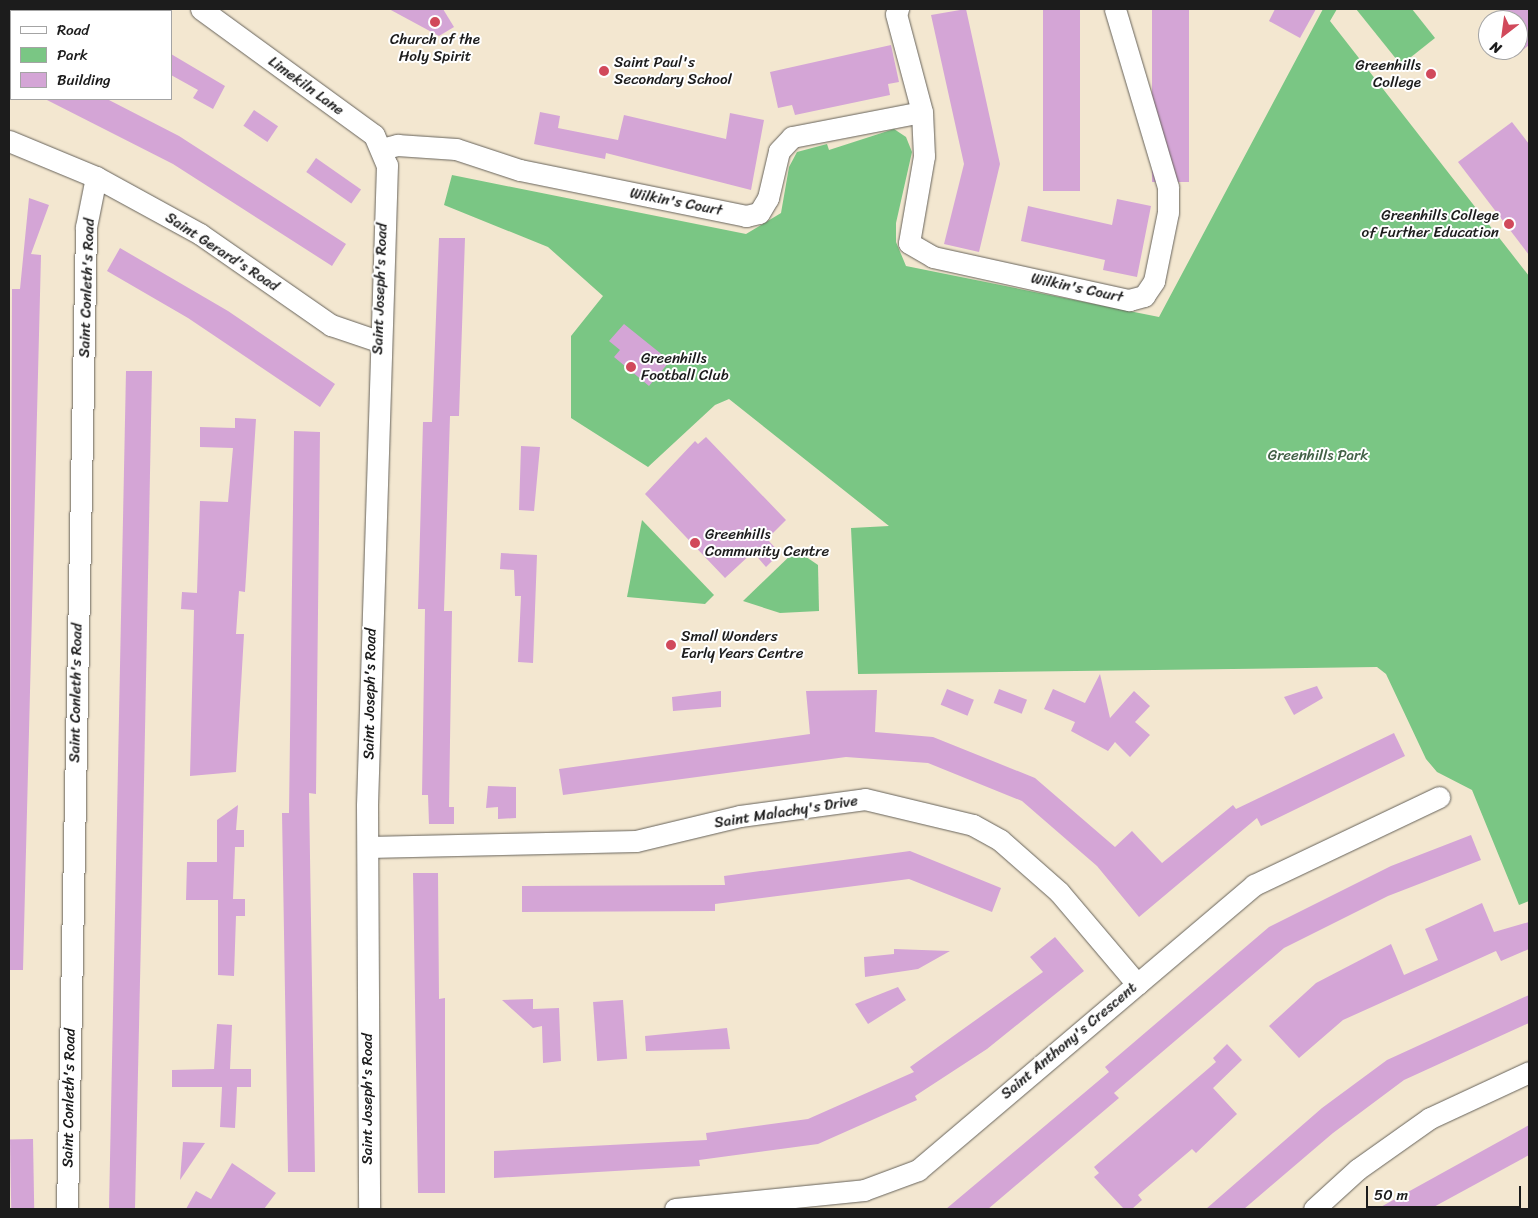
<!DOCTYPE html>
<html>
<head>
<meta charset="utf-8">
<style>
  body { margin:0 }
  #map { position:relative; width:1538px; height:1218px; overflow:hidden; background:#f3e7d0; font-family:Sriracha,sans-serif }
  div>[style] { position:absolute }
  .green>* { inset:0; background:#7ac684 }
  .building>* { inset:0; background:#d4a5d6; transform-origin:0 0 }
  .roads { filter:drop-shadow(0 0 1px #67635b) drop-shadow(0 0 1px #67635b) }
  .minor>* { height:21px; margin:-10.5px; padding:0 10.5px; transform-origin:10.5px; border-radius:10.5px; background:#fff }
  .dots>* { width:14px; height:14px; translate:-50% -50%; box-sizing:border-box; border:2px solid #fff; border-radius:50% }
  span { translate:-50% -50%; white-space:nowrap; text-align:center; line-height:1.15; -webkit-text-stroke:4px #fff; paint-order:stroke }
  .poi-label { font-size:15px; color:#1c1c1c }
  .left { translate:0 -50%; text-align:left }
  .right { translate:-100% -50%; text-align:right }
  .street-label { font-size:15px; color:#1c1c1c }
  .park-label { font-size:15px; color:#426046 }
  .frame { position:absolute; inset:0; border:10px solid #1c1c1c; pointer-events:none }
  .legend { position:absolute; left:10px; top:10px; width:162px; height:90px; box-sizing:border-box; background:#fff; border:1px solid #a4a4a4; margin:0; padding:6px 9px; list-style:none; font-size:15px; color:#1c1c1c }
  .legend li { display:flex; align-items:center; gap:10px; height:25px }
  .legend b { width:25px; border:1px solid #a4a4a4 }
  .north { position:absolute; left:1478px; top:10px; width:50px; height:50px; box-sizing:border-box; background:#fff; border:1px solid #a4a4a4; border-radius:50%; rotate:210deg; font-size:14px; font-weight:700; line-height:20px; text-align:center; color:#1c1c1c }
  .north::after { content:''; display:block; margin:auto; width:18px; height:22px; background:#d1495b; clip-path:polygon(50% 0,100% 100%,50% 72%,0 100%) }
  .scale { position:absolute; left:1366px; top:1186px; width:155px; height:22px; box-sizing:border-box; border:2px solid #1c1c1c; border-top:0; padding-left:6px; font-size:15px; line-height:18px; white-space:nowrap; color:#1c1c1c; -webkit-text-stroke:4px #fff; paint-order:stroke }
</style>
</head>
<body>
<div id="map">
  <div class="green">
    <i style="clip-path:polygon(1323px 9px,1337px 9px,1330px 21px,1529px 276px,1529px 901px,1519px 905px,1472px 790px,1437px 772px,1426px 759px,1386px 674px,1377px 667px,858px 674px,851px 528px,889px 526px,729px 399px,715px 405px,648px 467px,571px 418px,571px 336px,603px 296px,548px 247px,444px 205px,452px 175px,746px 234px,781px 213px,789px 167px,797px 152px,827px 144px,829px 150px,894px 129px,906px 137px,912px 152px,896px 223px,896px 242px,906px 266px,1159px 317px)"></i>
    <i style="clip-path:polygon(1356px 9px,1412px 9px,1435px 38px,1401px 65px)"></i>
    <i style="clip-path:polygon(642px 520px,714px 595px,705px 604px,627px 597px)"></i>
    <i style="clip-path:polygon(796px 550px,818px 565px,819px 611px,780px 613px,743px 601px)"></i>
  </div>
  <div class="building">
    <i style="clip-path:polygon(389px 9px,443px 9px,454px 27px,439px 36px)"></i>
    <i style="clip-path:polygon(966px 9px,1000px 164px,979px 252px,944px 244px,964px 164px,931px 15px)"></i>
    <i style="left:1043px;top:9px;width:37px;height:182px"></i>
    <i style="left:1152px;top:9px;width:37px;height:173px"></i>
    <i style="clip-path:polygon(1275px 9px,1316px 9px,1300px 38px,1269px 21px)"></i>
    <i style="clip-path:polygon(1502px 9px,1529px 9px,1529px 45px,1514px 57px,1508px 50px,1518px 50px,1518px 20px,1486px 21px)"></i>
    <i style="clip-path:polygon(891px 45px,899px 82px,888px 84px,890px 95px,795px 115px,792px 105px,778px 108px,770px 72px)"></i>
    <i style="clip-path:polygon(171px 54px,225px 86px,213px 109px,193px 98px,198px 90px,171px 75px)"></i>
    <i style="clip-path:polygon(45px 99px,107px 99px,179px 136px,346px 244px,332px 266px,173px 164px)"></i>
    <i style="left:254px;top:110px;width:29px;height:19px;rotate:34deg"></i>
    <i style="clip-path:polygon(540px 112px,560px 116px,558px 128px,618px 140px,624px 115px,726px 139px,730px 113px,764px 120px,751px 190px,606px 153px,605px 159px,534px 144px)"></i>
    <i style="clip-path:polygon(1512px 122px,1529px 144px,1529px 255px,1458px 162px)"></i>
    <i style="left:316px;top:158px;width:55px;height:17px;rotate:35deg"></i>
    <i style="clip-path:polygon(29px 198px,49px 205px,31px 254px,41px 255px,23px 970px,9px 970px,12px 289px,20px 289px)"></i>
    <i style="clip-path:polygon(1117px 199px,1151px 206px,1137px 277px,1103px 270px,1105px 260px,1021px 241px,1028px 206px,1112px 225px)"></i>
    <i style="clip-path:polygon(439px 238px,465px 238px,459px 416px,450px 416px,444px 611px,452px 611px,449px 807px,454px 807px,454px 824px,429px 824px,428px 795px,422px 795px,425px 609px,418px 609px,423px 422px,432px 422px)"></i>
    <i style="clip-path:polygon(120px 248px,228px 311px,335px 384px,320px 407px,188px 318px,107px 271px)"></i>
    <i style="clip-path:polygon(624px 324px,670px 361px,649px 386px,614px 357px,620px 350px,609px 341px)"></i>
    <i style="clip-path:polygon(126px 371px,152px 371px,141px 936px,135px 1209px,109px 1209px)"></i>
    <i style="clip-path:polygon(235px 418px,256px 419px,245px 592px,239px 591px,236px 634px,244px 634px,236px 772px,190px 776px,194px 610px,181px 609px,182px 592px,197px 593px,200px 501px,228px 502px,233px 448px,200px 447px,200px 427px,235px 428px)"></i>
    <i style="clip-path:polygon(294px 431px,320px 432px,316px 794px,309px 793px,315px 1172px,288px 1172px,282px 813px,289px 813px)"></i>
    <i style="clip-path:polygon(706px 437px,786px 520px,767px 539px,780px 553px,766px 567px,753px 552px,725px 578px,645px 494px,695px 441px,698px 444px)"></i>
    <i style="clip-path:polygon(521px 446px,540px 447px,534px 511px,519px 510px)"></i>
    <i style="clip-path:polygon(501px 553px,537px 555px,533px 663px,518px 662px,521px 596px,515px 596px,514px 570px,500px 569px)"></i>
    <i style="clip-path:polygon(1100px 674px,1110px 718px,1134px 691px,1150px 706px,1135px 722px,1150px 735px,1130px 757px,1115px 742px,1108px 751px,1071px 731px,1075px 722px,1044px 709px,1053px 689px,1085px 703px)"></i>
    <i style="clip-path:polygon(1317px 686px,1323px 698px,1294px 715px,1284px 697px)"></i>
    <i style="left:947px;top:689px;width:29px;height:17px;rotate:22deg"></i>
    <i style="left:999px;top:689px;width:30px;height:15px;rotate:21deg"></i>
    <i style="clip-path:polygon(877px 690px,875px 732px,933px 737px,1035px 778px,1115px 847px,1132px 831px,1162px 863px,1233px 805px,1236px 809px,1394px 733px,1405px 756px,1261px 826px,1257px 818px,1139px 917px,1097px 866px,1022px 801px,928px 763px,846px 757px,563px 795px,559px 769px,810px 734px,806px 691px)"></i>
    <i style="clip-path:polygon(721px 691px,721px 707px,673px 711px,672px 697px)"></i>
    <i style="clip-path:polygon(488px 786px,516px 787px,516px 818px,498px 819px,498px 807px,486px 808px)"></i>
    <i style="clip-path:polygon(238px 805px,236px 830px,244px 830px,244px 847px,235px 847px,233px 899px,245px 899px,245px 916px,236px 916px,234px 976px,218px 975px,218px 900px,186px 900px,187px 862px,217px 862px,217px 820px)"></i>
    <i style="clip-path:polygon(1471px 835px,1481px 860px,1388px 896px,1284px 948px,1114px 1093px,1119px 1098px,988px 1209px,946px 1209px,1109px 1072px,1105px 1067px,1269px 927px,1391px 866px)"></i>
    <i style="clip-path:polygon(910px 851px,1001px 888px,992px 912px,909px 879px,715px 904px,715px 911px,522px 912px,522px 886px,725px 885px,724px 876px)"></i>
    <i style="clip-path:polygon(413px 873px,438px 873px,439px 999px,445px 998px,445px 1193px,418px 1193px)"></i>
    <i style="clip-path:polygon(1482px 903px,1494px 932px,1529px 922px,1529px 949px,1501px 961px,1496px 951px,1343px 1020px,1299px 1058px,1269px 1026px,1316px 983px,1391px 944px,1404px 975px,1438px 960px,1425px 929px)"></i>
    <i style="clip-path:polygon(1055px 937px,1084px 971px,987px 1049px,915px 1096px,917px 1100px,818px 1144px,699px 1160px,700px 1166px,494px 1178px,494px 1151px,707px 1140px,706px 1133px,808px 1119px,914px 1072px,910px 1067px,1043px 972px,1030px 957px)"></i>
    <i style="clip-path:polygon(894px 949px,950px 951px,918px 969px,865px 977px,864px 957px,894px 954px)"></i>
    <i style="clip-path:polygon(898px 987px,906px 1000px,868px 1024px,855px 1004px)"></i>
    <i style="clip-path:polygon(1529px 995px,1529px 1023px,1404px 1080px,1333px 1133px,1244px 1209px,1206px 1209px,1322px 1108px,1387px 1060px)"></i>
    <i style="clip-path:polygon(533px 999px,533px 1009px,559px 1008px,561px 1061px,543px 1063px,542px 1026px,533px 1028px,502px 1000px)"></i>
    <i style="left:623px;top:1000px;width:59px;height:30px;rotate:86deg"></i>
    <i style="clip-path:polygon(217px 1024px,232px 1025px,230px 1069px,251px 1069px,251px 1087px,237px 1087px,235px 1128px,220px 1127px,222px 1087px,172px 1087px,172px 1070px,214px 1069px)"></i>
    <i style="clip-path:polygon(727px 1028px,730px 1049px,646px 1051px,645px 1036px)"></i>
    <i style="clip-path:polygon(1227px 1044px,1242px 1060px,1213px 1088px,1237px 1114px,1196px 1153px,1192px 1149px,1138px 1195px,1142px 1200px,1132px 1209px,1124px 1209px,1094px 1177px,1099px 1173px,1094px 1167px,1216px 1062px,1213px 1058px)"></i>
    <i style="clip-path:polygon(1529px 1125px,1529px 1155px,1430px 1209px,1377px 1209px)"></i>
    <i style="left:33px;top:1139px;width:69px;height:23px;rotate:89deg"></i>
    <i style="clip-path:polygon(183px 1142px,205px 1143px,180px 1180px)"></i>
    <i style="clip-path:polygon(232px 1163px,276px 1193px,264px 1209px,186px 1209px,196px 1191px,211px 1199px)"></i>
  </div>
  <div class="roads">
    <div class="minor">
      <i style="left:201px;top:9px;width:214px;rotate:36.1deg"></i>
      <i style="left:374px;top:135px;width:33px;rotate:67deg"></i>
      <i style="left:387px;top:165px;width:640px;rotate:91.79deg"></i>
      <i style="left:367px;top:805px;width:404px;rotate:89.7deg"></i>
      <i style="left:898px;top:9px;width:5px;rotate:112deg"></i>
      <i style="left:896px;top:14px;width:101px;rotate:75.1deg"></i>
      <i style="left:922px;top:112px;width:44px;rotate:87.4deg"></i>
      <i style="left:924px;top:156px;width:88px;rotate:99.8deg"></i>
      <i style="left:909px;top:243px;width:28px;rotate:30deg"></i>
      <i style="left:933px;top:257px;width:201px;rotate:12.4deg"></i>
      <i style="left:1129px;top:300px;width:16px;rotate:-15deg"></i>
      <i style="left:1144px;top:296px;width:18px;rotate:-56deg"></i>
      <i style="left:1154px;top:281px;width:70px;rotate:-78.5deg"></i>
      <i style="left:1168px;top:212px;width:25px;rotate:-90deg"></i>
      <i style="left:1168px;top:187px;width:186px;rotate:-106.6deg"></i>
      <i style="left:9px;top:141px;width:94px;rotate:22.5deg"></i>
      <i style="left:96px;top:177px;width:119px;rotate:28.7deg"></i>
      <i style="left:200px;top:234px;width:160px;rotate:34.8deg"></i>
      <i style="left:331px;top:325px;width:50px;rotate:18.8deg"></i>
      <i style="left:382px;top:149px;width:16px;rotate:-15deg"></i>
      <i style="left:397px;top:145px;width:59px;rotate:3.9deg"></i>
      <i style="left:456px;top:149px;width:67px;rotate:18.2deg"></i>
      <i style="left:520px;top:170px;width:231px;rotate:11.5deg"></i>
      <i style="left:746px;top:216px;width:13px;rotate:-13deg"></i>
      <i style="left:759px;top:213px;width:17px;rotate:-59deg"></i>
      <i style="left:768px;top:198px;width:48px;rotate:-76.8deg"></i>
      <i style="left:779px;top:151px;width:19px;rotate:-47deg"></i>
      <i style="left:792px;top:137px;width:132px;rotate:-10.9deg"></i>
      <i style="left:368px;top:847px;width:268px;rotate:-1.3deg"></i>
      <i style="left:636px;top:841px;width:107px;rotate:-13.5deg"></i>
      <i style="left:740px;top:816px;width:126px;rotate:-7.7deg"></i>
      <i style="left:865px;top:799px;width:111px;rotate:13.5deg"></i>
      <i style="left:973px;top:825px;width:31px;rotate:29deg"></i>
      <i style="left:1000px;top:840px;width:79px;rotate:41.4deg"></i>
      <i style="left:1059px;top:892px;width:121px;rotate:49.7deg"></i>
      <i style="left:67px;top:1209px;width:982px;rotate:-88.89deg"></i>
      <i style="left:86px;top:227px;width:51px;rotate:-78.7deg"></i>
      <i style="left:675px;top:1209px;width:190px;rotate:-5.7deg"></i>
      <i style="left:864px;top:1190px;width:58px;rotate:-20.3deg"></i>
      <i style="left:918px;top:1170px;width:441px;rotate:-40.3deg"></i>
      <i style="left:1254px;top:885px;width:205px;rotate:-25.4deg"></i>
      <i style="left:1314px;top:1209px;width:59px;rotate:-42.3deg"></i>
      <i style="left:1358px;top:1169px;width:88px;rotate:-35.3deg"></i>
      <i style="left:1430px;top:1118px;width:109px;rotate:-24.9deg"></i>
    </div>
  </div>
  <div class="dots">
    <i style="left:435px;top:22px;background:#d1495b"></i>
    <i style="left:604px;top:71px;background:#d1495b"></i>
    <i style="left:1431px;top:74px;background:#d1495b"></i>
    <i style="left:1509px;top:224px;background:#d1495b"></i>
    <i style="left:631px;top:367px;background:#d1495b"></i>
    <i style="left:695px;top:543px;background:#d1495b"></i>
    <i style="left:671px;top:645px;background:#d1495b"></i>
  </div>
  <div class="poi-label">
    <span style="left:435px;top:48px">Church of the<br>Holy Spirit</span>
    <span class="left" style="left:614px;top:71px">Saint Paul's<br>Secondary School</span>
    <span class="right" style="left:1421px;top:74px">Greenhills<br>College</span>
    <span class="right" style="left:1499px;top:224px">Greenhills College<br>of Further Education</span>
    <span class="left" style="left:641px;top:367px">Greenhills<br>Football Club</span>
    <span class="left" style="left:705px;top:543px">Greenhills<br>Community Centre</span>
    <span class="left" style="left:681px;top:645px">Small Wonders<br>Early Years Centre</span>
  </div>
  <div class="street-label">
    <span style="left:306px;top:86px;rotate:36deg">Limekiln Lane</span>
    <span style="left:676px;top:202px;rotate:11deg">Wilkin's Court</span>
    <span style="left:222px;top:252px;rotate:33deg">Saint Gerard's Road</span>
    <span style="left:87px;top:288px;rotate:-88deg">Saint Conleth's Road</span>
    <span style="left:1077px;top:288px;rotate:12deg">Wilkin's Court</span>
    <span style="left:380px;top:289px;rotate:-88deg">Saint Joseph's Road</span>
    <span style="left:76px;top:693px;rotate:-89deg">Saint Conleth's Road</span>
    <span style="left:370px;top:694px;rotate:-89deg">Saint Joseph's Road</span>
    <span style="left:786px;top:812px;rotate:-9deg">Saint Malachy's Drive</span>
    <span style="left:1069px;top:1041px;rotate:-40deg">Saint Anthony's Crescent</span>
    <span style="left:69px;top:1098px;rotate:-89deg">Saint Conleth's Road</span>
    <span style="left:368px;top:1099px;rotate:-90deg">Saint Joseph's Road</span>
  </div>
  <div class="park-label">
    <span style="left:1318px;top:456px">Greenhills Park</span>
  </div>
  <div class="frame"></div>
  <ul class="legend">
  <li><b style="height:6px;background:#fff"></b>Road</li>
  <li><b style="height:14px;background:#7ac684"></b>Park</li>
  <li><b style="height:14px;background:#d4a5d6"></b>Building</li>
  </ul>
  <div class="north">N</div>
  <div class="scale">50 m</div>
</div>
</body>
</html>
